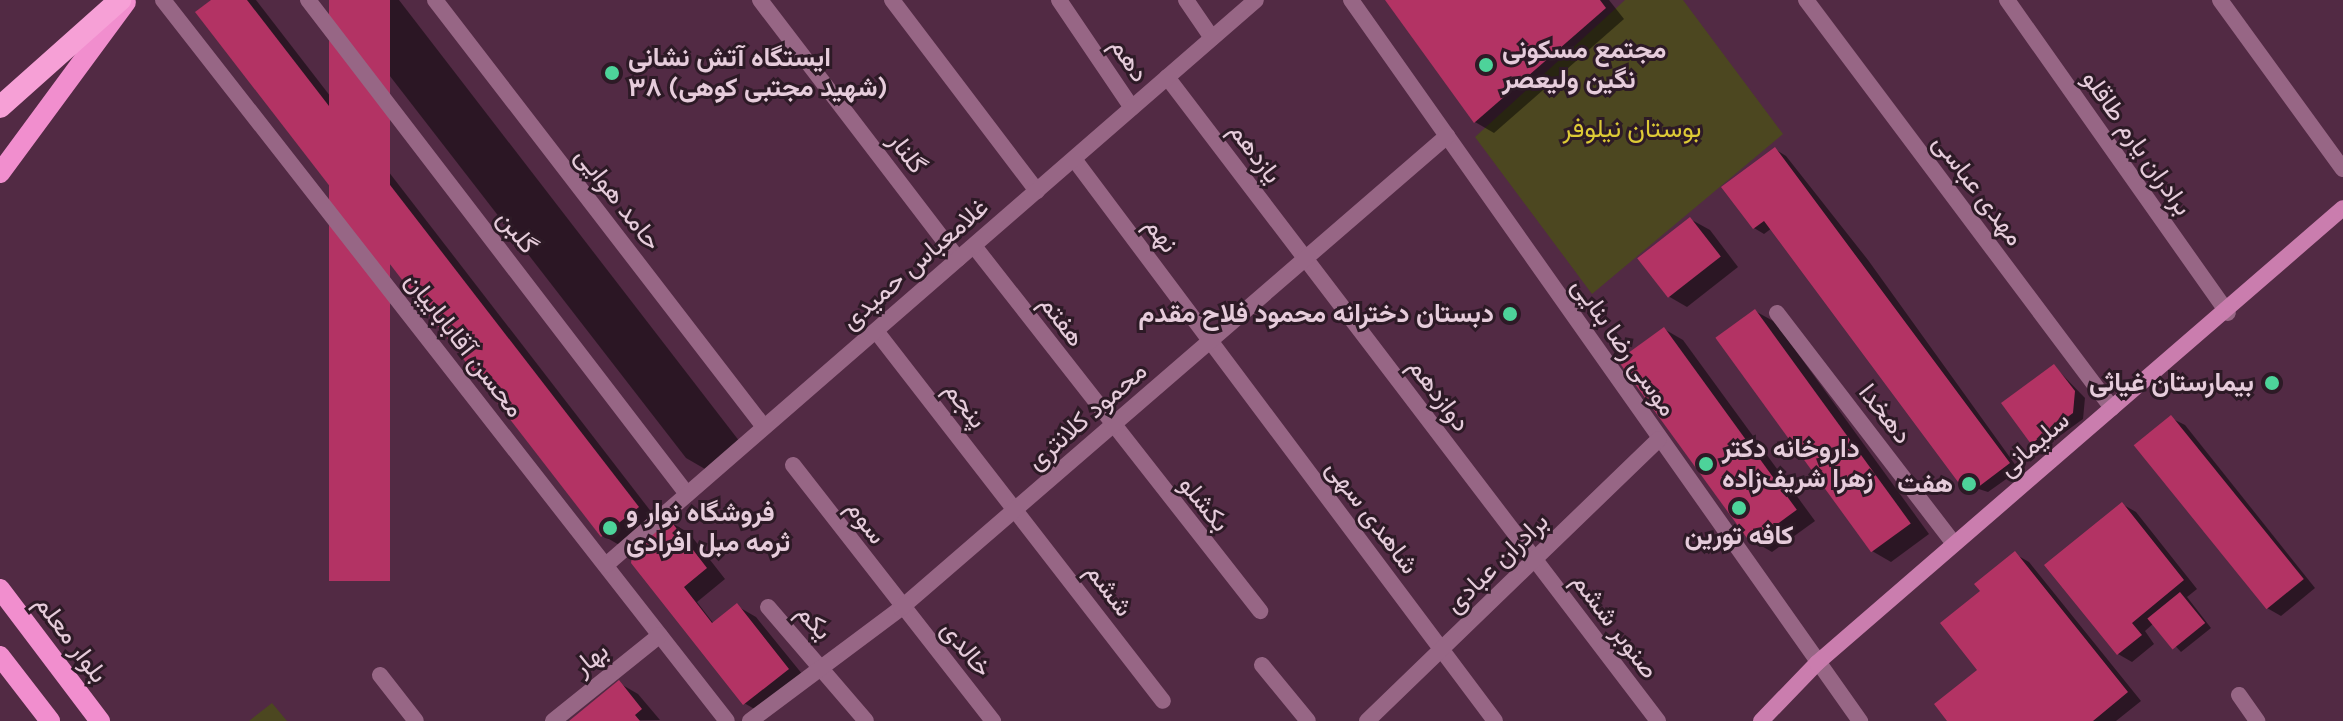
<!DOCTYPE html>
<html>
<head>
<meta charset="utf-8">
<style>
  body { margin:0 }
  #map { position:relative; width:2343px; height:721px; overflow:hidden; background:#522a44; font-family:Karla,Vazirmatn,sans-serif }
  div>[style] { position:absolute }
  .green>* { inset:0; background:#4c4720 }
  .shadow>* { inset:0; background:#0007 }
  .building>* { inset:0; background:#b33364; transform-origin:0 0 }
  .minor>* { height:16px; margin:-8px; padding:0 8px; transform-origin:8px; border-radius:8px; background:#976685 }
  .secondary>* { height:16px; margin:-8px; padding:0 8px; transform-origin:8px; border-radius:8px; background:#ca7dae }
  .primary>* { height:20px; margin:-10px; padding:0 10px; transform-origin:10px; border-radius:10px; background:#f18ece }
  .trunk>* { height:22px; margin:-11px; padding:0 11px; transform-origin:11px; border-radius:11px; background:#f6a0d6 }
  .dots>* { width:22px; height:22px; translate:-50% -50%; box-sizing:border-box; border:4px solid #2d1a26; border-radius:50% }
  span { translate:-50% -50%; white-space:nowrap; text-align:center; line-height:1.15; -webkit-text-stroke:6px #2d1a26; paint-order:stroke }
  .poi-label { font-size:26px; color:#e6ccdb; font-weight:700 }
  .left { translate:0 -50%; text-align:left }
  .right { translate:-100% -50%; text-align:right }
  .street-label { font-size:26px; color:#e6ccdb }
  .park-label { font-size:26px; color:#ddca36 }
</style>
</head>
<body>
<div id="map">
  <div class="green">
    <i style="clip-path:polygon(1625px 0,1683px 0,1783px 134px,1592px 294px,1475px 137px)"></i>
    <i style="clip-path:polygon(272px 703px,287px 721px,249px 721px)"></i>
  </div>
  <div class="shadow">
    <i style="clip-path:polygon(214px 0,256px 0,656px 518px,621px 546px,602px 535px)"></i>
    <i style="clip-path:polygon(331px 0,399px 0,740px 442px,705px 469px,686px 458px)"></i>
    <i style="clip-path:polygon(1388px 0,1609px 0,1624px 19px,1494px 133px,1475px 122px)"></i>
    <i style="clip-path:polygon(1775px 149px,1786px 156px,1868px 260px,2019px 470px,1988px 492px,1963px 484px,1772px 228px,1764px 234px,1754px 228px)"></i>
    <i style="clip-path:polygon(1690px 219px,1710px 230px,1738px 267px,1687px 307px,1668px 296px)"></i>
    <i style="clip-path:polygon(1755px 311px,1775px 322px,1929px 534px,1891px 562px,1872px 551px)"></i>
    <i style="clip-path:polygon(1664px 329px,1683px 340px,1815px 521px,1772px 552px,1753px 541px)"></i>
    <i style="clip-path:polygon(2054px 366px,2085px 398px,2083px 419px,2043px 448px,2033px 442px)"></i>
    <i style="clip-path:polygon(2171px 418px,2185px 425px,2315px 588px,2281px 616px,2267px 608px)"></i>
    <i style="clip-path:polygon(2122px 504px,2136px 512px,2197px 589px,2187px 597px,2211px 628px,2181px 652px,2154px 623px,2145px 631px,2154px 644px,2132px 662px,2118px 654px)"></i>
    <i style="clip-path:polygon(670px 522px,689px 533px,725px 579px,697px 602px,714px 624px,737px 606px,756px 617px,807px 680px,763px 714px,744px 703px,633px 562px)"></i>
    <i style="clip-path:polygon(2015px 554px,2029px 562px,2141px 701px,2116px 721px,1949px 721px,1980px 670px,1983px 592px)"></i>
    <i style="clip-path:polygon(619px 683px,638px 694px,660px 720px,573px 721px)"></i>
  </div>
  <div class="building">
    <i style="clip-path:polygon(211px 0,247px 0,639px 507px,601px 537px,195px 12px)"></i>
    <i style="left:329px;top:0;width:61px;height:581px"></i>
    <i style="clip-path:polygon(1385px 0,1600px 0,1606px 8px,1474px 123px)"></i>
    <i style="clip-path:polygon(1775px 147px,2010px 463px,1977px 488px,1961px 486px,1764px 221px,1753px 229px,1721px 187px)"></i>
    <i style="left:1690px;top:217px;width:50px;height:67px;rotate:52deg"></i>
    <i style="left:1755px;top:309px;width:265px;height:49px;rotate:54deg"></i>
    <i style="left:1664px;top:327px;width:226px;height:57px;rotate:54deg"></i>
    <i style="clip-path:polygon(2054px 364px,2075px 391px,2073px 413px,2031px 444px,2001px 403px)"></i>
    <i style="left:2171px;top:415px;width:211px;height:48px;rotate:51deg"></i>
    <i style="clip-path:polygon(2122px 502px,2184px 580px,2132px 623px,2142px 635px,2117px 655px,2044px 565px)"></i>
    <i style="clip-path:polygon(670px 520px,707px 568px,684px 587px,712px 623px,737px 603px,789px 669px,743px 705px,631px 563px,633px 549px)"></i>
    <i style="clip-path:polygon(2015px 551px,2128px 692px,2093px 721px,1947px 721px,1934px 704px,1977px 670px,1940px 623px,1980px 591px,1974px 584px)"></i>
    <i style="left:2180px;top:592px;width:40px;height:42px;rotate:51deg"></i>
    <i style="clip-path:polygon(619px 680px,642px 709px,635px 715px,640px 721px,569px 721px)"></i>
  </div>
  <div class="minor">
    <i style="left:163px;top:0;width:915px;rotate:51.97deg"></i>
    <i style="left:308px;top:0;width:623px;rotate:52.5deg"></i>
    <i style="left:435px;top:0;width:539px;rotate:52.39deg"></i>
    <i style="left:760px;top:0;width:326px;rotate:52.6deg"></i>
    <i style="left:892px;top:0;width:240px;rotate:52.8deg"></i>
    <i style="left:1059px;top:0;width:130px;rotate:55.9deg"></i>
    <i style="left:1186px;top:0;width:46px;rotate:55.6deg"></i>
    <i style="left:1351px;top:0;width:883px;rotate:54.78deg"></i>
    <i style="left:1806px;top:0;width:510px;rotate:53.13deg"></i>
    <i style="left:2007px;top:0;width:383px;rotate:54.8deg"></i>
    <i style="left:2220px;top:0;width:209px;rotate:54deg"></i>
    <i style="left:1167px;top:77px;width:810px;rotate:52.68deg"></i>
    <i style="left:1074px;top:159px;width:702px;rotate:53.16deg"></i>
    <i style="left:974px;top:246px;width:464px;rotate:51.9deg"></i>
    <i style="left:1777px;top:313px;width:291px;rotate:52.5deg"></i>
    <i style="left:876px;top:331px;width:468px;rotate:52.2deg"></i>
    <i style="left:793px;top:465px;width:325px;rotate:52deg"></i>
    <i style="left:606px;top:565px;width:861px;rotate:-41deg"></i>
    <i style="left:768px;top:607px;width:150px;rotate:49.3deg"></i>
    <i style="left:1262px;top:665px;width:72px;rotate:50.6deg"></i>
    <i style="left:380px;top:675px;width:58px;rotate:52deg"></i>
    <i style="left:2239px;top:695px;width:32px;rotate:55deg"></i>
    <i style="left:553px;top:721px;width:137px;rotate:-38.8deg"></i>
    <i style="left:750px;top:721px;width:189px;rotate:-36.8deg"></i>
    <i style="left:901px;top:608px;width:722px;rotate:-40.84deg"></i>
    <i style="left:1367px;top:721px;width:406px;rotate:-44deg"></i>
  </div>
  <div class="secondary">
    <i style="left:1761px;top:721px;width:81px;rotate:-46deg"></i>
    <i style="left:1817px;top:663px;width:695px;rotate:-40.86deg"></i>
  </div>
  <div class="primary">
    <i style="left:0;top:173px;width:212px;rotate:-53.6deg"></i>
    <i style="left:0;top:589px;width:166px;rotate:52.9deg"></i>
    <i style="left:0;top:656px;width:82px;rotate:52.4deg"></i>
  </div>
  <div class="trunk">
    <i style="left:0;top:107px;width:161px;rotate:-41.7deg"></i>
  </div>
  <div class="dots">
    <i style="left:1486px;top:65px;background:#4dd39a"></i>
    <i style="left:612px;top:73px;background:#4dd39a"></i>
    <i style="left:1510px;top:314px;background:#4dd39a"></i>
    <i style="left:2272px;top:383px;background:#4dd39a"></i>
    <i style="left:1706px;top:464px;background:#4dd39a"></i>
    <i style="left:1969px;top:484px;background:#4dd39a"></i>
    <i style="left:1739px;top:508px;background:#4dd39a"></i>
    <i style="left:610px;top:528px;background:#4dd39a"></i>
  </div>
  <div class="poi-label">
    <span class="left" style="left:1502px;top:65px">مجتمع مسکونی<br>نگین ولیعصر</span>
    <span class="left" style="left:628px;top:73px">ایستگاه آتش نشانی<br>۳۸ (شهید مجتبی کوهی)</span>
    <span class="right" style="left:1494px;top:314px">دبستان دخترانه محمود فلاح مقدم</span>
    <span class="right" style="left:2254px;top:383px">بیمارستان غیاثی</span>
    <span class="left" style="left:1722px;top:464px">داروخانه دکتر<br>زهرا شریف‌زاده</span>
    <span class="right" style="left:1953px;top:484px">هفت</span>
    <span class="left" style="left:626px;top:528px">فروشگاه نوار و<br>ثرمه مبل افرادی</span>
    <span style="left:1739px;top:536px">کافه تورین</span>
  </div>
  <div class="street-label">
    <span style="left:1129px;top:60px;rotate:56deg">دهم</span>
    <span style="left:2137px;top:143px;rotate:55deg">برادران یارم طاقلو</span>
    <span style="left:907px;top:153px;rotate:53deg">گلنار</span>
    <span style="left:1255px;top:153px;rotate:53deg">یازدهم</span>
    <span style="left:1978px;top:190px;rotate:53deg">مهدی عباسی</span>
    <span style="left:618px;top:199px;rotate:52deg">حامد هوایی</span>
    <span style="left:517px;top:232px;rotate:52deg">گلبن</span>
    <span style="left:1161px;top:235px;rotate:53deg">نهم</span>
    <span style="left:915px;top:264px;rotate:-41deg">غلامعباس حمیدی</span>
    <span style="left:1062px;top:321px;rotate:53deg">هفتم</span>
    <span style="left:464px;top:345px;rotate:52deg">محسن آقاباباییان</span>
    <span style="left:1624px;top:347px;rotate:55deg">موسی رضا بنایی</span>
    <span style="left:1439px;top:395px;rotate:53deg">دوازدهم</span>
    <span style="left:965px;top:405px;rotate:52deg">پنجم</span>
    <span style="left:1885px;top:414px;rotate:52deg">دهخدا</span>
    <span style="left:1087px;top:416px;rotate:-41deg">محمود کلانتری</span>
    <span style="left:2034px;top:444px;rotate:-41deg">سلیمانی</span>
    <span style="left:1204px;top:504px;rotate:51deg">بکشلو</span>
    <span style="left:1372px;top:517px;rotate:53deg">شاهدی سهی</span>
    <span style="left:866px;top:522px;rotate:53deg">سوم</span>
    <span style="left:1497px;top:563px;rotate:-44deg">برادران عبادی</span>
    <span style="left:1109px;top:590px;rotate:53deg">ششم</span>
    <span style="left:814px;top:622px;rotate:48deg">یکم</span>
    <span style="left:1615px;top:626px;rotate:53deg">صنوبر ششم</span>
    <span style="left:71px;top:639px;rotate:53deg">بلوار معلم</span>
    <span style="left:966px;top:649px;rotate:51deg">خالدی</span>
    <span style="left:591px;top:659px;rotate:-39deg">بهار</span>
  </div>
  <div class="park-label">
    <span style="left:1632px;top:129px">بوستان نیلوفر</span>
  </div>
</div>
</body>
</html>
